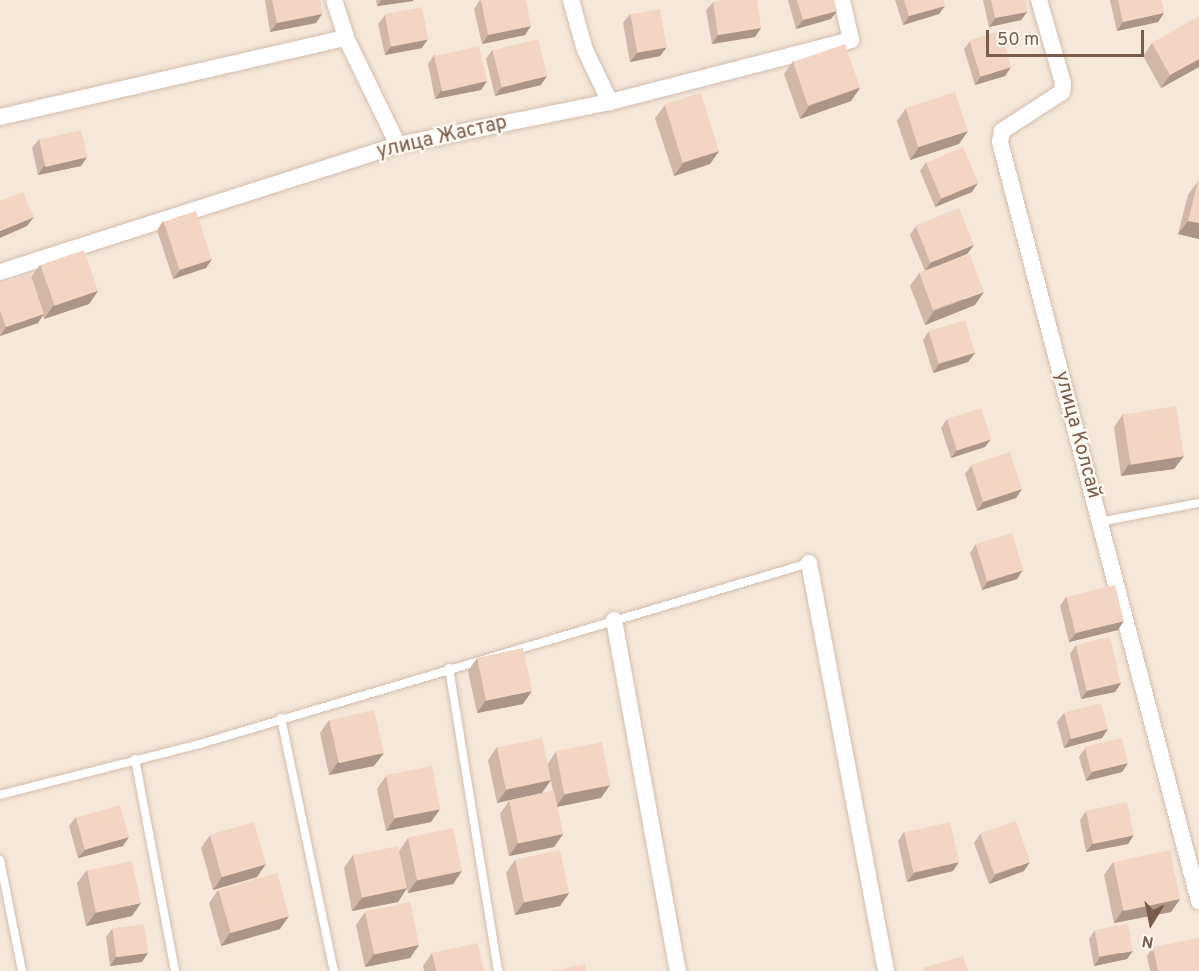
<!DOCTYPE html>
<html>
<head>
<meta charset="utf-8">
<style>
  body { margin:0 }
  #map { position:relative; width:1199px; height:971px; overflow:hidden; background:#fdf6ec; font-family:Overpass,sans-serif }
  div>[style] { position:absolute }
  .residential>* { inset:0; background:#f5e8da; transform-origin:0 0 }
  .roads { filter:drop-shadow(0 0 2px #d1beb0) drop-shadow(0 0 2px #d1beb0) }
  .service>* { height:8px; margin:-4px; padding:0 4px; transform-origin:4px; border-radius:4px; background:#fff }
  .minor>* { height:16px; margin:-8px; padding:0 8px; transform-origin:8px; border-radius:8px; background:#fff }
  .wall>* { inset:0; background:#d1b7a8 }
  .shaded-wall>* { inset:0; background:#aa9588 }
  .building>* { inset:0; background:#f3d5c3; transform-origin:0 0 }
  span { translate:-50% -50%; white-space:nowrap; text-align:center; line-height:1.15; -webkit-text-stroke:4.5px #fffaf3; paint-order:stroke }
  .street-label { font-size:20px; color:#7a5c4d }
  .north { position:absolute; left:1121px; top:893px; width:60px; height:60px; -webkit-text-stroke:4px #fffaf3; paint-order:stroke; rotate:190deg; font-size:16px; font-weight:700; line-height:24px; text-align:center; color:#7a5c4d }
  .north::after { content:''; display:block; margin:auto; width:21px; height:27px; background:#7a5c4d; clip-path:polygon(50% 0,100% 100%,50% 72%,0 100%) }
  .scale { position:absolute; left:986px; top:30px; width:158px; height:27px; box-sizing:border-box; border:3px solid #7a5c4d; border-top:0; padding-left:8px; font-size:18px; line-height:21px; white-space:nowrap; color:#7a5c4d; -webkit-text-stroke:4px #fffaf3; paint-order:stroke }
</style>
</head>
<body>
<div id="map">
  <div class="residential">
    <i style="left:0;top:0;width:1199px;height:971px"></i>
  </div>
  <div class="roads">
    <div class="service">
      <i style="left:1099px;top:522px;width:102px;rotate:-10.8deg"></i>
      <i style="left:449px;top:668px;width:307px;rotate:80.8deg"></i>
      <i style="left:281px;top:718px;width:258px;rotate:78.2deg"></i>
      <i style="left:135px;top:759px;width:216px;rotate:79.3deg"></i>
      <i style="left:0;top:795px;width:206px;rotate:-14.3deg"></i>
      <i style="left:200px;top:744px;width:635px;rotate:-16.55deg"></i>
      <i style="left:0;top:860px;width:113px;rotate:78.8deg"></i>
    </div>
    <div class="minor">
      <i style="left:334px;top:0;width:40px;rotate:72deg"></i>
      <i style="left:346px;top:38px;width:119px;rotate:64.1deg"></i>
      <i style="left:571px;top:0;width:52px;rotate:74.4deg"></i>
      <i style="left:585px;top:50px;width:58px;rotate:64.3deg"></i>
      <i style="left:1039px;top:0;width:86px;rotate:73.9deg"></i>
      <i style="left:1063px;top:83px;width:9px;rotate:96deg"></i>
      <i style="left:1062px;top:92px;width:72px;rotate:147deg"></i>
      <i style="left:1002px;top:131px;width:11px;rotate:100deg"></i>
      <i style="left:1000px;top:142px;width:785px;rotate:75.31deg"></i>
      <i style="left:0;top:117px;width:355px;rotate:-12.9deg"></i>
      <i style="left:0;top:272px;width:418px;rotate:-17.7deg"></i>
      <i style="left:398px;top:145px;width:216px;rotate:-11.5deg"></i>
      <i style="left:610px;top:102px;width:249px;rotate:-14.4deg"></i>
      <i style="left:851px;top:40px;width:41px;rotate:-102.7deg"></i>
      <i style="left:809px;top:563px;width:415px;rotate:79.3deg"></i>
      <i style="left:614px;top:620px;width:357px;rotate:79.7deg"></i>
    </div>
  </div>
  <div class="wall">
    <i style="clip-path:polygon(265px 0,320px 0,322px 14px,316px 23px,270px 32px)"></i>
    <i style="clip-path:polygon(376px 0,413px 0,413px 1px,377px 6px)"></i>
    <i style="clip-path:polygon(480px 0,525px 35px,482px 44px,474px 9px)"></i>
    <i style="clip-path:polygon(788px 0,834px 0,831px 19px,796px 29px)"></i>
    <i style="clip-path:polygon(895px 0,943px 0,939px 14px,903px 25px)"></i>
    <i style="clip-path:polygon(983px 0,1025px 0,1027px 12px,1021px 20px,989px 27px)"></i>
    <i style="clip-path:polygon(1110px 0,1161px 0,1164px 13px,1158px 22px,1117px 31px)"></i>
    <i style="clip-path:polygon(713px 2px,761px 28px,755px 37px,712px 44px,706px 10px)"></i>
    <i style="clip-path:polygon(630px 14px,660px 56px,630px 62px,623px 23px)"></i>
    <i style="clip-path:polygon(385px 15px,422px 48px,385px 55px,378px 24px)"></i>
    <i style="clip-path:polygon(970px 41px,1011px 67px,1005px 76px,975px 85px,964px 49px)"></i>
    <i style="clip-path:polygon(1152px 43px,1199px 67px,1161px 88px,1143px 56px)"></i>
    <i style="clip-path:polygon(492px 50px,541px 85px,495px 96px,486px 59px)"></i>
    <i style="clip-path:polygon(434px 55px,487px 81px,481px 90px,435px 99px,428px 64px)"></i>
    <i style="clip-path:polygon(793px 61px,860px 88px,851px 101px,800px 119px,784px 74px)"></i>
    <i style="clip-path:polygon(665px 105px,719px 151px,710px 164px,674px 176px,655px 118px)"></i>
    <i style="clip-path:polygon(906px 108px,959px 144px,910px 160px,897px 121px)"></i>
    <i style="clip-path:polygon(39px 139px,87px 157px,81px 166px,38px 175px,32px 148px)"></i>
    <i style="clip-path:polygon(926px 162px,972px 192px,935px 207px,920px 171px)"></i>
    <i style="clip-path:polygon(1198px 181px,1199px 182px,1199px 239px,1178px 234px,1188px 195px)"></i>
    <i style="clip-path:polygon(163px 221px,212px 259px,206px 268px,173px 279px,157px 230px)"></i>
    <i style="clip-path:polygon(916px 226px,974px 245px,967px 254px,925px 271px,910px 235px)"></i>
    <i style="clip-path:polygon(40px 265px,98px 291px,89px 304px,44px 319px,43px 315px,38px 323px,0 336px,0 283px,31px 277px)"></i>
    <i style="clip-path:polygon(919px 273px,975px 305px,925px 325px,910px 286px)"></i>
    <i style="clip-path:polygon(929px 331px,975px 353px,968px 362px,933px 373px,923px 340px)"></i>
    <i style="clip-path:polygon(1123px 414px,1184px 456px,1174px 469px,1121px 476px,1114px 427px)"></i>
    <i style="clip-path:polygon(947px 419px,991px 439px,985px 447px,951px 458px,941px 428px)"></i>
    <i style="clip-path:polygon(971px 466px,1022px 489px,1016px 498px,977px 511px,965px 474px)"></i>
    <i style="clip-path:polygon(976px 544px,1017px 579px,982px 590px,970px 553px)"></i>
    <i style="clip-path:polygon(1066px 597px,1118px 630px,1069px 642px,1060px 606px)"></i>
    <i style="clip-path:polygon(1076px 645px,1121px 683px,1115px 692px,1081px 699px,1070px 654px)"></i>
    <i style="clip-path:polygon(477px 658px,523px 704px,477px 713px,468px 671px)"></i>
    <i style="clip-path:polygon(1064px 713px,1108px 729px,1102px 738px,1064px 748px,1057px 722px)"></i>
    <i style="clip-path:polygon(329px 720px,374px 766px,329px 775px,320px 733px)"></i>
    <i style="clip-path:polygon(497px 747px,548px 764px,556px 751px,610px 785px,601px 798px,557px 807px,563px 834px,554px 847px,509px 856px,500px 814px,509px 801px,553px 791px,551px 781px,497px 803px,488px 760px)"></i>
    <i style="clip-path:polygon(1085px 748px,1128px 763px,1122px 772px,1086px 781px,1079px 757px)"></i>
    <i style="clip-path:polygon(386px 776px,440px 809px,431px 822px,386px 831px,377px 789px)"></i>
    <i style="clip-path:polygon(1086px 811px,1128px 844px,1086px 852px,1080px 820px)"></i>
    <i style="clip-path:polygon(76px 817px,123px 846px,78px 858px,69px 826px)"></i>
    <i style="clip-path:polygon(904px 832px,953px 871px,907px 882px,898px 841px)"></i>
    <i style="clip-path:polygon(980px 834px,1024px 871px,989px 884px,974px 843px)"></i>
    <i style="clip-path:polygon(210px 835px,257px 877px,213px 890px,201px 848px)"></i>
    <i style="clip-path:polygon(408px 838px,462px 871px,453px 884px,408px 893px,406px 883px,407px 888px,398px 902px,352px 911px,344px 868px,353px 855px,399px 851px)"></i>
    <i style="clip-path:polygon(515px 860px,569px 893px,560px 906px,515px 915px,506px 873px)"></i>
    <i style="clip-path:polygon(1113px 862px,1180px 899px,1171px 912px,1114px 923px,1104px 875px)"></i>
    <i style="clip-path:polygon(87px 870px,132px 916px,86px 926px,77px 883px)"></i>
    <i style="clip-path:polygon(218px 890px,280px 929px,221px 946px,209px 903px)"></i>
    <i style="clip-path:polygon(365px 912px,419px 945px,410px 958px,365px 967px,356px 925px)"></i>
    <i style="clip-path:polygon(112px 929px,142px 962px,110px 966px,106px 937px)"></i>
    <i style="clip-path:polygon(1095px 930px,1127px 959px,1094px 966px,1089px 939px)"></i>
    <i style="clip-path:polygon(1153px 947px,1199px 971px,1150px 971px,1147px 956px)"></i>
    <i style="clip-path:polygon(432px 953px,484px 971px,424px 971px,423px 966px)"></i>
  </div>
  <div class="shaded-wall">
    <i style="clip-path:polygon(381px 0,413px 0,413px 1px,377px 6px)"></i>
    <i style="clip-path:polygon(945px 6px,939px 14px,903px 25px,909px 16px)"></i>
    <i style="clip-path:polygon(837px 11px,831px 19px,796px 29px,803px 20px)"></i>
    <i style="clip-path:polygon(1027px 12px,1021px 20px,989px 27px,995px 18px)"></i>
    <i style="clip-path:polygon(1164px 13px,1158px 22px,1117px 31px,1123px 22px)"></i>
    <i style="clip-path:polygon(322px 14px,316px 23px,270px 32px,277px 23px)"></i>
    <i style="clip-path:polygon(531px 26px,525px 35px,482px 44px,488px 35px)"></i>
    <i style="clip-path:polygon(761px 28px,755px 37px,712px 44px,718px 35px)"></i>
    <i style="clip-path:polygon(428px 39px,422px 48px,385px 55px,391px 46px)"></i>
    <i style="clip-path:polygon(667px 47px,660px 56px,630px 62px,637px 53px)"></i>
    <i style="clip-path:polygon(1199px 59px,1199px 67px,1161px 88px,1170px 75px)"></i>
    <i style="clip-path:polygon(1011px 67px,1005px 76px,975px 85px,981px 76px)"></i>
    <i style="clip-path:polygon(547px 76px,541px 85px,495px 96px,501px 88px)"></i>
    <i style="clip-path:polygon(487px 81px,481px 90px,435px 99px,442px 90px)"></i>
    <i style="clip-path:polygon(860px 88px,851px 101px,800px 119px,809px 106px)"></i>
    <i style="clip-path:polygon(968px 131px,959px 144px,910px 160px,919px 147px)"></i>
    <i style="clip-path:polygon(719px 151px,710px 164px,674px 176px,683px 163px)"></i>
    <i style="clip-path:polygon(87px 157px,81px 166px,38px 175px,44px 166px)"></i>
    <i style="clip-path:polygon(978px 183px,972px 192px,935px 207px,941px 199px)"></i>
    <i style="clip-path:polygon(34px 217px,27px 226px,0 238px,0 231px)"></i>
    <i style="clip-path:polygon(1188px 221px,1199px 223px,1199px 239px,1178px 234px)"></i>
    <i style="clip-path:polygon(974px 245px,967px 254px,925px 271px,931px 262px)"></i>
    <i style="clip-path:polygon(212px 259px,206px 268px,173px 279px,180px 270px)"></i>
    <i style="clip-path:polygon(98px 291px,89px 304px,44px 319px,54px 305px)"></i>
    <i style="clip-path:polygon(984px 292px,975px 305px,925px 325px,934px 311px)"></i>
    <i style="clip-path:polygon(44px 314px,38px 323px,0 336px,6px 327px)"></i>
    <i style="clip-path:polygon(975px 353px,968px 362px,933px 373px,939px 364px)"></i>
    <i style="clip-path:polygon(991px 439px,985px 447px,951px 458px,957px 450px)"></i>
    <i style="clip-path:polygon(1184px 456px,1174px 469px,1121px 476px,1130px 463px)"></i>
    <i style="clip-path:polygon(1022px 489px,1016px 498px,977px 511px,983px 502px)"></i>
    <i style="clip-path:polygon(1023px 570px,1017px 579px,982px 590px,988px 581px)"></i>
    <i style="clip-path:polygon(1124px 621px,1118px 630px,1069px 642px,1076px 633px)"></i>
    <i style="clip-path:polygon(1121px 683px,1115px 692px,1081px 699px,1087px 691px)"></i>
    <i style="clip-path:polygon(532px 691px,523px 704px,477px 713px,486px 700px)"></i>
    <i style="clip-path:polygon(1108px 729px,1102px 738px,1064px 748px,1070px 739px)"></i>
    <i style="clip-path:polygon(384px 753px,374px 766px,329px 775px,338px 762px)"></i>
    <i style="clip-path:polygon(1128px 763px,1122px 772px,1086px 781px,1092px 772px)"></i>
    <i style="clip-path:polygon(551px 780px,542px 793px,497px 803px,506px 790px)"></i>
    <i style="clip-path:polygon(610px 785px,601px 798px,556px 807px,565px 794px)"></i>
    <i style="clip-path:polygon(440px 809px,431px 822px,386px 831px,395px 818px)"></i>
    <i style="clip-path:polygon(563px 834px,554px 847px,509px 856px,518px 843px)"></i>
    <i style="clip-path:polygon(1134px 835px,1128px 844px,1086px 852px,1093px 843px)"></i>
    <i style="clip-path:polygon(129px 837px,123px 846px,78px 858px,85px 850px)"></i>
    <i style="clip-path:polygon(959px 862px,953px 871px,907px 882px,914px 873px)"></i>
    <i style="clip-path:polygon(1030px 862px,1024px 871px,989px 884px,995px 875px)"></i>
    <i style="clip-path:polygon(266px 864px,257px 877px,213px 890px,222px 877px)"></i>
    <i style="clip-path:polygon(462px 871px,453px 884px,408px 893px,417px 880px)"></i>
    <i style="clip-path:polygon(407px 888px,398px 902px,352px 911px,362px 898px)"></i>
    <i style="clip-path:polygon(569px 893px,560px 906px,515px 915px,524px 902px)"></i>
    <i style="clip-path:polygon(1180px 899px,1171px 912px,1114px 923px,1123px 910px)"></i>
    <i style="clip-path:polygon(141px 903px,132px 916px,86px 926px,95px 913px)"></i>
    <i style="clip-path:polygon(289px 916px,280px 929px,221px 946px,230px 933px)"></i>
    <i style="clip-path:polygon(419px 945px,410px 958px,365px 967px,374px 954px)"></i>
    <i style="clip-path:polygon(1133px 951px,1127px 959px,1094px 966px,1100px 957px)"></i>
    <i style="clip-path:polygon(148px 953px,142px 962px,110px 966px,116px 957px)"></i>
  </div>
  <div class="building">
    <i style="clip-path:polygon(272px 0,320px 0,322px 14px,277px 23px)"></i>
    <i style="clip-path:polygon(481px 0,526px 0,531px 26px,488px 35px)"></i>
    <i style="clip-path:polygon(723px 0,757px 0,761px 28px,718px 35px,713px 2px)"></i>
    <i style="clip-path:polygon(797px 0,834px 0,837px 11px,803px 20px)"></i>
    <i style="clip-path:polygon(904px 0,943px 0,945px 6px,909px 16px)"></i>
    <i style="clip-path:polygon(991px 0,1025px 0,1027px 12px,995px 18px)"></i>
    <i style="clip-path:polygon(1118px 0,1161px 0,1164px 13px,1123px 22px)"></i>
    <i style="left:422px;top:7px;width:33px;height:38px;rotate:79deg"></i>
    <i style="left:660px;top:9px;width:39px;height:30px;rotate:80deg"></i>
    <i style="clip-path:polygon(1199px 16px,1199px 59px,1170px 75px,1152px 43px)"></i>
    <i style="left:1000px;top:31px;width:38px;height:32px;rotate:73deg"></i>
    <i style="left:538px;top:39px;width:38px;height:47px;rotate:76deg"></i>
    <i style="left:845px;top:44px;width:46px;height:55px;rotate:71deg"></i>
    <i style="left:479px;top:46px;width:36px;height:46px;rotate:77deg"></i>
    <i style="left:955px;top:92px;width:41px;height:52px;rotate:72deg"></i>
    <i style="left:701px;top:93px;width:61px;height:38px;rotate:73deg"></i>
    <i style="left:81px;top:130px;width:28px;height:43px;rotate:77deg"></i>
    <i style="left:963px;top:147px;width:39px;height:40px;rotate:67deg"></i>
    <i style="clip-path:polygon(1198px 181px,1199px 182px,1199px 223px,1188px 221px)"></i>
    <i style="clip-path:polygon(23px 192px,34px 217px,0 231px,0 201px)"></i>
    <i style="left:959px;top:208px;width:40px;height:47px;rotate:68deg"></i>
    <i style="left:196px;top:211px;width:51px;height:34px;rotate:72deg"></i>
    <i style="left:84px;top:250px;width:43px;height:46px;rotate:71deg"></i>
    <i style="left:970px;top:254px;width:40px;height:54px;rotate:70deg"></i>
    <i style="clip-path:polygon(30px 273px,44px 314px,6px 327px,0 310px,0 283px)"></i>
    <i style="left:965px;top:320px;width:34px;height:38px;rotate:73deg"></i>
    <i style="left:1176px;top:406px;width:51px;height:54px;rotate:81deg"></i>
    <i style="left:981px;top:408px;width:33px;height:36px;rotate:72deg"></i>
    <i style="left:1010px;top:452px;width:39px;height:41px;rotate:72deg"></i>
    <i style="left:1012px;top:533px;width:39px;height:38px;rotate:73deg"></i>
    <i style="left:1115px;top:585px;width:37px;height:50px;rotate:76deg"></i>
    <i style="left:1110px;top:637px;width:47px;height:35px;rotate:77deg"></i>
    <i style="left:523px;top:648px;width:44px;height:47px;rotate:78deg"></i>
    <i style="left:1101px;top:703px;width:27px;height:38px;rotate:75deg"></i>
    <i style="left:374px;top:710px;width:44px;height:46px;rotate:77deg"></i>
    <i style="left:542px;top:738px;width:43px;height:46px;rotate:78deg"></i>
    <i style="left:1122px;top:738px;width:26px;height:38px;rotate:77deg"></i>
    <i style="left:602px;top:742px;width:44px;height:47px;rotate:79deg"></i>
    <i style="left:432px;top:766px;width:44px;height:47px;rotate:79deg"></i>
    <i style="left:554px;top:791px;width:44px;height:46px;rotate:78deg"></i>
    <i style="left:1127px;top:802px;width:34px;height:42px;rotate:78deg"></i>
    <i style="left:120px;top:805px;width:33px;height:46px;rotate:74deg"></i>
    <i style="left:1016px;top:821px;width:43px;height:38px;rotate:71deg"></i>
    <i style="left:254px;top:822px;width:44px;height:46px;rotate:74deg"></i>
    <i style="left:950px;top:822px;width:41px;height:47px;rotate:77deg"></i>
    <i style="left:453px;top:828px;width:44px;height:46px;rotate:78deg"></i>
    <i style="left:398px;top:846px;width:43px;height:46px;rotate:78deg"></i>
    <i style="left:560px;top:850px;width:44px;height:46px;rotate:78deg"></i>
    <i style="left:1170px;top:850px;width:50px;height:58px;rotate:78deg"></i>
    <i style="left:132px;top:861px;width:43px;height:46px;rotate:78deg"></i>
    <i style="left:277px;top:873px;width:45px;height:61px;rotate:74deg"></i>
    <i style="left:410px;top:902px;width:44px;height:46px;rotate:78deg"></i>
    <i style="left:144px;top:924px;width:29px;height:32px;rotate:82deg"></i>
    <i style="left:1128px;top:924px;width:27px;height:34px;rotate:80deg"></i>
    <i style="clip-path:polygon(1199px 938px,1199px 971px,1158px 971px,1153px 947px)"></i>
    <i style="clip-path:polygon(478px 943px,484px 971px,436px 971px,432px 953px)"></i>
    <i style="clip-path:polygon(963px 956px,968px 971px,924px 971px,923px 968px)"></i>
    <i style="clip-path:polygon(585px 964px,586px 971px,552px 971px)"></i>
  </div>
  <div class="street-label">
    <span style="left:442px;top:138px;rotate:-13deg">улица Жастар</span>
    <span style="left:1077px;top:435px;rotate:75deg">улица Колсай</span>
  </div>
  <div class="north">N</div>
  <div class="scale">50 m</div>
</div>
</body>
</html>
